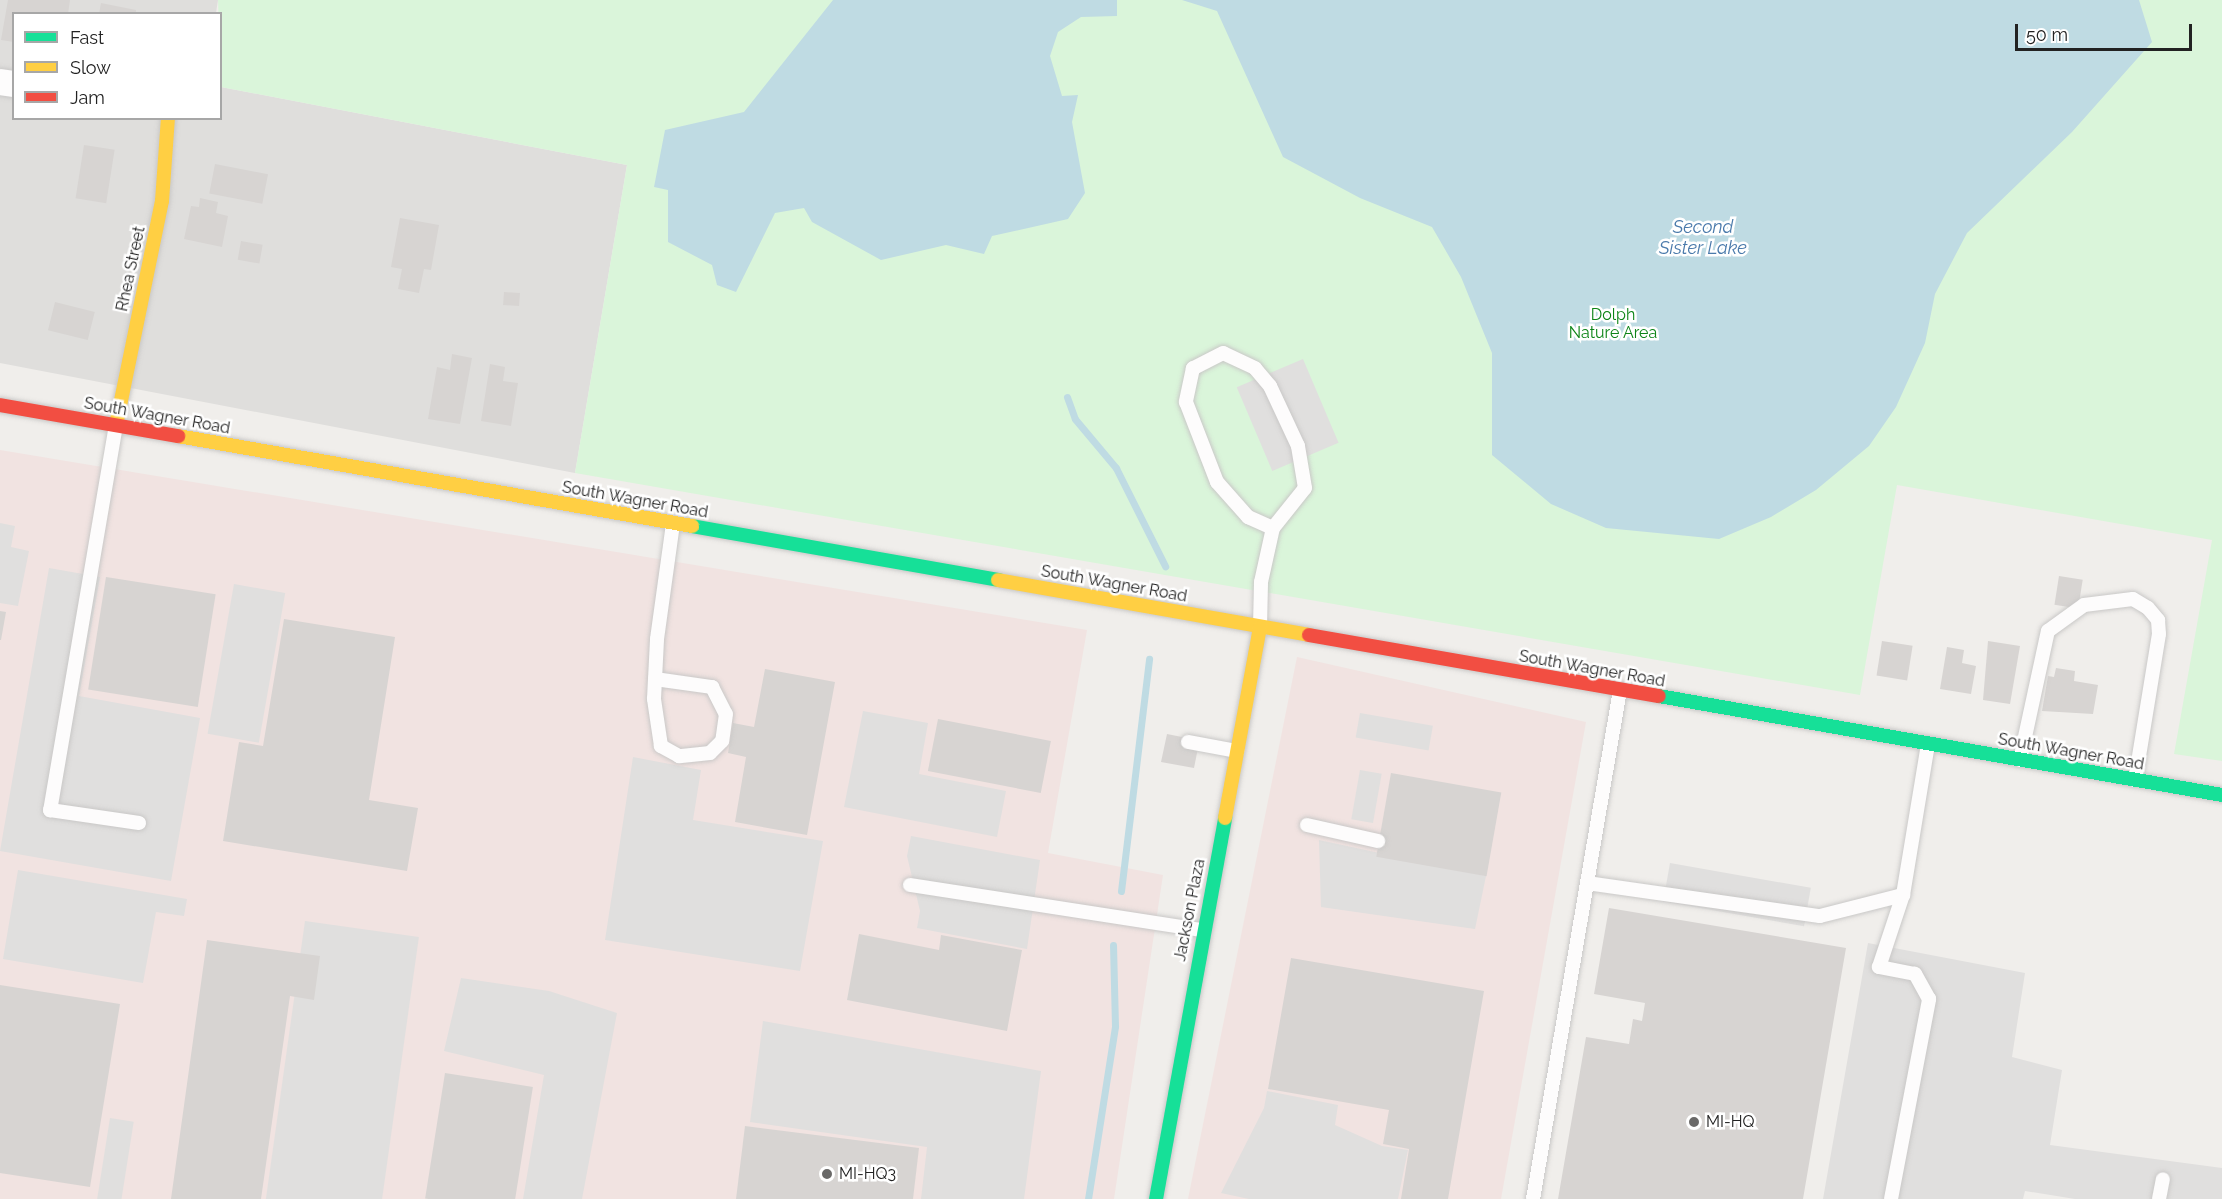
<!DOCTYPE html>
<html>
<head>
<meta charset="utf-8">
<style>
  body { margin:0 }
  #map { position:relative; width:2222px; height:1199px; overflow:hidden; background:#f0eeeb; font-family:Raleway,sans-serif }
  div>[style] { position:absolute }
  .residential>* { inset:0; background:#dfdedc }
  .commercial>* { inset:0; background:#f1e3e1 }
  .park>* { inset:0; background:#daf5da }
  .parking>* { inset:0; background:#e0dfde; transform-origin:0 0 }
  .water>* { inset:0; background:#bfdbe3 }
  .stream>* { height:7px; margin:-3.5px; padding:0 3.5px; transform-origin:3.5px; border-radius:3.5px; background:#bfdbe3 }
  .building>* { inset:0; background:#d7d4d2; transform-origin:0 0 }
  .roads { filter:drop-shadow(0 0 2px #c9c8c7) drop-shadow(0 0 2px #c9c8c7) }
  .lane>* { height:14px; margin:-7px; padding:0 7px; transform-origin:7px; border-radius:7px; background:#fdfcfc }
  .street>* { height:26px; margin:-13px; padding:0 13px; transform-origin:13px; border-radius:13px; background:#fdfcfc }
  .fast>* { height:14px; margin:-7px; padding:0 7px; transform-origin:7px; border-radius:7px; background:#16e098 }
  .slow>* { height:14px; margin:-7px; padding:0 7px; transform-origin:7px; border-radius:7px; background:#ffcf43 }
  .jam>* { height:14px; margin:-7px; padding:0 7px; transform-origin:7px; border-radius:7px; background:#f24e42 }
  .dots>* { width:16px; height:16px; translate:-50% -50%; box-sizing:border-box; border:3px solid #fff; border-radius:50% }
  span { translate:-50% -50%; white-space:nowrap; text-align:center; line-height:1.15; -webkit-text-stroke:5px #fff; paint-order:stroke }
  .street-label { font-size:16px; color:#222 }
  .park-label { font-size:16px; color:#0c8416 }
  .poi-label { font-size:16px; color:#222 }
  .left { translate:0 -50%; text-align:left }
  .water-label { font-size:18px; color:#4a7aab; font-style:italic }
  .legend { position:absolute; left:12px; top:12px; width:210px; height:108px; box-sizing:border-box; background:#fff; border:2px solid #a7a7a7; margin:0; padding:8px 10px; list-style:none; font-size:18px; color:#222 }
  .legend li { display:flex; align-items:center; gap:12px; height:30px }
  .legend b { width:30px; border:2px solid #a7a7a7 }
  .scale { position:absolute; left:2015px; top:24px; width:177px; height:27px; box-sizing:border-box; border:3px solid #222; border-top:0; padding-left:8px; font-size:18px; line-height:21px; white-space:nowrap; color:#222; -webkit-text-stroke:4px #fff; paint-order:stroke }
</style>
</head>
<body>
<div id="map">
  <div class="residential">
    <i style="clip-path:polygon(0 0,218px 0,216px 13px,14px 14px,14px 118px,220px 118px,221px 87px,627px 165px,575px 473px,0 363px)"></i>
  </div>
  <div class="commercial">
    <i style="clip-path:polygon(0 450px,1087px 630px,1048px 853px,1163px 875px,1114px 1199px,0 1199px)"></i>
    <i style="clip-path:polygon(1297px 657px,1586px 722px,1501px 1199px,1188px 1199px)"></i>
  </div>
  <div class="park">
    <i style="clip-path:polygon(218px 0,2222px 0,2222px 761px,2174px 754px,2212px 540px,1897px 485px,1860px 695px,575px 473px,627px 165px,221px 87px)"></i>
  </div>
  <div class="parking">
    <i style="left:1303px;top:359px;width:91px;height:72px;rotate:67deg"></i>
    <i style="clip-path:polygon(0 523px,15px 526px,11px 547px,29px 551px,18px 606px,0 603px)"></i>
    <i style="clip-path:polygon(49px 568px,100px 577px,79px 696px,200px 718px,171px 881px,0 851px)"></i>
    <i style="left:234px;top:584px;width:52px;height:152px;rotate:10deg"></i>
    <i style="clip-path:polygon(863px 711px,928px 723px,919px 774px,1006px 791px,997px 837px,844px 807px)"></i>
    <i style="left:1360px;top:713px;width:74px;height:25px;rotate:10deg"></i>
    <i style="clip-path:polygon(633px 757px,701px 770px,693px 820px,823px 841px,800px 971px,605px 940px)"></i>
    <i style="left:1360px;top:770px;width:22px;height:50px;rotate:10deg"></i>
    <i style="clip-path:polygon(911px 836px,1040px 860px,1027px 949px,917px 928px,920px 911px,907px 856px)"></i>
    <i style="clip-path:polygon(1319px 840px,1486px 876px,1475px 929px,1321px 907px)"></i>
    <i style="left:1670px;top:863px;width:143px;height:39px;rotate:10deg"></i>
    <i style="clip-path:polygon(18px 870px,187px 899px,184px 916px,156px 912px,143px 983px,3px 959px)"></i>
    <i style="left:305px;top:921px;width:115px;height:281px;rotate:8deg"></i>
    <i style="clip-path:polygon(1868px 943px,2025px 973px,2012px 1057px,2062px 1070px,2050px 1145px,2222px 1168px,2222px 1199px,2075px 1199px,2025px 1191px,2023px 1199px,1823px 1199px)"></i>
    <i style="clip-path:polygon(461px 978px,549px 991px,617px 1013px,582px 1199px,523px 1199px,544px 1075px,444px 1051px)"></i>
    <i style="clip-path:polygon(763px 1021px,1041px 1071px,1024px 1199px,921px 1199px,927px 1147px,750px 1122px)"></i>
    <i style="clip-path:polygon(1267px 1091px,1338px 1105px,1335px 1125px,1382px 1146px,1408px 1150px,1398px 1199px,1249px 1199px,1221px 1193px,1264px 1108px)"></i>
    <i style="left:110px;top:1118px;width:24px;height:82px;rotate:9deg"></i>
  </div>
  <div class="water">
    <i style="clip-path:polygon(833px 0,1117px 0,1117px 16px,1081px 17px,1058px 32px,1050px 56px,1062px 96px,1078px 95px,1072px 122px,1085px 193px,1068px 219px,992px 236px,984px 254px,946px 245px,881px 260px,812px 222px,804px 208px,775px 213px,736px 292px,717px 285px,712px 265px,668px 242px,668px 190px,654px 187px,665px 130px,744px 112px)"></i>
    <i style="clip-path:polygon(1182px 0,2139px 0,2152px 42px,2072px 132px,1967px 233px,1935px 294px,1925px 343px,1896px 407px,1869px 446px,1816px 490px,1771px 517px,1719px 539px,1606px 528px,1551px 504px,1492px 455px,1492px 353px,1461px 277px,1432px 227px,1360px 198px,1283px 157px,1217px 11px)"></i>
  </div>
  <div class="stream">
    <i style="left:1067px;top:397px;width:23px;rotate:70deg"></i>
    <i style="left:1075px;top:419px;width:64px;rotate:50.1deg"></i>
    <i style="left:1116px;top:468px;width:110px;rotate:63.4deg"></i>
    <i style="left:1121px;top:891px;width:234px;rotate:-83.1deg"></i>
    <i style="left:1088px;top:1199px;width:175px;rotate:-81.1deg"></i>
    <i style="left:1115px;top:1026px;width:81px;rotate:-91.4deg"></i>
  </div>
  <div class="building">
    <i style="clip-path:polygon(8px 0,70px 0,68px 14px,14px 14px,14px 42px,1px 40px)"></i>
    <i style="clip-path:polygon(101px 3px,136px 10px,136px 14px,99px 14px)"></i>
    <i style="left:84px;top:145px;width:31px;height:54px;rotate:9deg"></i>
    <i style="left:215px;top:164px;width:54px;height:30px;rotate:11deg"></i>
    <i style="clip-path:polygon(200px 198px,218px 202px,216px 213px,228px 216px,222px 247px,184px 239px,191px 206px,199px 207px)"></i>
    <i style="clip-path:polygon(400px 218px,439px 225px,431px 270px,424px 269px,419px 293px,398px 289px,402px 269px,391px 267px)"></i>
    <i style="left:241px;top:241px;width:22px;height:19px;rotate:10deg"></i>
    <i style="left:504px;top:292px;width:16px;height:13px;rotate:4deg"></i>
    <i style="left:55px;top:302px;width:41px;height:29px;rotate:14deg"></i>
    <i style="clip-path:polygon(452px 354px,472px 358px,460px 424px,428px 419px,437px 367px,450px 370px)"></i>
    <i style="clip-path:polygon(490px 364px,505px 367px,503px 381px,518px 383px,511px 426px,481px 421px)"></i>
    <i style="left:2059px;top:576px;width:24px;height:29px;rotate:9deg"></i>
    <i style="left:106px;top:577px;width:111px;height:114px;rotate:9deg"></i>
    <i style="clip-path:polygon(0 611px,6px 612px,1px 640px,0 640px)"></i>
    <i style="clip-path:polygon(284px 619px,395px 637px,369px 800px,418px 808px,407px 871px,223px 841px,239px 742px,263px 746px)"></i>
    <i style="left:1882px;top:641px;width:31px;height:35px;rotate:9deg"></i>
    <i style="clip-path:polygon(1988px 641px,2020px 646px,2010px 704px,1983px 700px)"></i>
    <i style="clip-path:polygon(1947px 647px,1964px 650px,1962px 663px,1976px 666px,1971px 694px,1940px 689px)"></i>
    <i style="clip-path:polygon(2056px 668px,2075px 671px,2074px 681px,2098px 685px,2093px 714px,2042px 711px,2048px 676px,2054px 677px)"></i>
    <i style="clip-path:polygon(765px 669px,835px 682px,807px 835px,735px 822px,746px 757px,728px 753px,733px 723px,754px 727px)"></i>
    <i style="left:938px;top:719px;width:115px;height:53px;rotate:11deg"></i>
    <i style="clip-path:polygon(1167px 734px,1187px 738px,1198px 748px,1194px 768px,1161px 762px)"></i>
    <i style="left:1391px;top:773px;width:112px;height:85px;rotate:10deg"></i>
    <i style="clip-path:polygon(1609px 908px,1846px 948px,1803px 1199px,1558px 1199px,1586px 1037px,1629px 1044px,1633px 1019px,1642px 1021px,1645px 1003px,1594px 994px)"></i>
    <i style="clip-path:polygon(859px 934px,939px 950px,941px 935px,1022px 950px,1007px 1031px,847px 1000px)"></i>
    <i style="clip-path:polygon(207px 940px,320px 956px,314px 1000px,290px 996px,261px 1199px,171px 1199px)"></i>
    <i style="clip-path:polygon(1291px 958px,1484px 991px,1448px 1199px,1401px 1199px,1409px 1149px,1383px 1144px,1389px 1110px,1268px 1089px)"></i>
    <i style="clip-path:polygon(0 985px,120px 1004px,90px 1187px,0 1173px)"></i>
    <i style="left:445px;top:1073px;width:89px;height:127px;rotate:9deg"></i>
    <i style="clip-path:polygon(745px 1126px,919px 1148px,913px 1199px,736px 1199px)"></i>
  </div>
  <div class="roads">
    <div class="lane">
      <i style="left:116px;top:425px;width:391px;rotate:99.7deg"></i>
      <i style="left:50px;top:810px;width:90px;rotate:8.3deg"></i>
      <i style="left:1260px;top:627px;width:45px;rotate:-88.7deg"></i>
      <i style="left:1261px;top:582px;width:55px;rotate:-77.5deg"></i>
      <i style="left:1273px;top:528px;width:51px;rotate:-51.3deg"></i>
      <i style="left:1305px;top:488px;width:43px;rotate:-99.5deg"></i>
      <i style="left:1298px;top:446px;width:66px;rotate:-115deg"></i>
      <i style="left:1270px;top:386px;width:23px;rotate:-130deg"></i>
      <i style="left:1255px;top:368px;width:35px;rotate:-155deg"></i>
      <i style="left:1223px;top:353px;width:34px;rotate:153deg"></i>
      <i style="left:1193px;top:368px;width:35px;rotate:102deg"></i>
      <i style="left:1186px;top:402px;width:86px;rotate:68.8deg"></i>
      <i style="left:1217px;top:482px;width:47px;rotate:48.5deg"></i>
      <i style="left:1248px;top:517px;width:27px;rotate:24deg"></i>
      <i style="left:655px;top:679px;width:58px;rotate:8deg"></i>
      <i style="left:712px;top:687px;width:30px;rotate:63deg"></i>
      <i style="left:726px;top:714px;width:27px;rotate:98deg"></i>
      <i style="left:722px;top:741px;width:17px;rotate:135deg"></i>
      <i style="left:710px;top:753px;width:31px;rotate:174deg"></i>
      <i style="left:679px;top:756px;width:21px;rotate:-151deg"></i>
      <i style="left:661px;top:746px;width:48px;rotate:-98.5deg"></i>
      <i style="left:654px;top:699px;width:60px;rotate:-87.1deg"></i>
      <i style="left:657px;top:639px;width:116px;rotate:-82.1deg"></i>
      <i style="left:1188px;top:742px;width:50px;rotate:10.4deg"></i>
      <i style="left:2020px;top:760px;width:132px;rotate:-77.8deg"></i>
      <i style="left:2048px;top:631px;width:44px;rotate:-35.8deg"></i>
      <i style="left:2084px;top:605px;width:49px;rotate:-7deg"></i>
      <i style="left:2133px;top:599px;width:17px;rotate:31deg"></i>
      <i style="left:2148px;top:608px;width:16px;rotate:50deg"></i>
      <i style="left:2158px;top:620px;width:14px;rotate:86deg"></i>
      <i style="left:2159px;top:634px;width:148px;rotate:99.3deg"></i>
      <i style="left:1307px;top:825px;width:73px;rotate:12.7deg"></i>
      <i style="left:1587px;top:883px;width:235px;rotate:8.1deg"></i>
      <i style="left:1820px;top:916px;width:86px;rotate:-14.2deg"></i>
      <i style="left:910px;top:885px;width:295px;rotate:8.8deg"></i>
      <i style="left:1533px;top:1199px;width:516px;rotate:-80.3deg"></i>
      <i style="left:1891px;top:1199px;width:204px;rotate:-79.2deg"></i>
      <i style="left:1929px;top:999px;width:29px;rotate:-119deg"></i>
      <i style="left:1915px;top:974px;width:37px;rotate:-169deg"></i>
      <i style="left:1879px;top:967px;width:76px;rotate:-71.6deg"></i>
      <i style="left:1903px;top:895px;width:153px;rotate:-80.6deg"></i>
      <i style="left:2159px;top:1199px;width:20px;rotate:-79deg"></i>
    </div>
    <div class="street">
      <i style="left:0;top:82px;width:14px;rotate:8deg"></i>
    </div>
    <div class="fast">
      <i style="left:692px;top:526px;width:311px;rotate:10deg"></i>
      <i style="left:1659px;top:696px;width:572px;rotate:9.97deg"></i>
      <i style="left:1156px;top:1199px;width:387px;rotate:-79.7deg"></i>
    </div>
    <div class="slow">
      <i style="left:116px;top:425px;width:229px;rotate:-78.4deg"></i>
      <i style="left:162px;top:201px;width:83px;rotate:-85.9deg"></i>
      <i style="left:178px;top:436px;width:522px;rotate:9.93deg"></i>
      <i style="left:998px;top:580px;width:316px;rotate:10deg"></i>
      <i style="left:1225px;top:818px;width:194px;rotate:-79.6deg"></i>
    </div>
    <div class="jam">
      <i style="left:0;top:405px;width:181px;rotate:9.9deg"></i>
      <i style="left:1309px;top:635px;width:355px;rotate:9.9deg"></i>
    </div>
  </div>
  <div class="dots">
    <i style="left:1694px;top:1122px;background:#6a6968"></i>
    <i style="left:827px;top:1174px;background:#6a6968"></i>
  </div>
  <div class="street-label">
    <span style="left:131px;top:269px;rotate:-78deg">Rhea Street</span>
    <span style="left:157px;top:416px;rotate:10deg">South Wagner Road</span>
    <span style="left:635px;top:500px;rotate:10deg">South Wagner Road</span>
    <span style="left:1114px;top:584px;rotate:10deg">South Wagner Road</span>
    <span style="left:1592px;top:669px;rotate:10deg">South Wagner Road</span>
    <span style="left:2071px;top:752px;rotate:10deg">South Wagner Road</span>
    <span style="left:1190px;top:910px;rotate:-79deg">Jackson Plaza</span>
  </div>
  <div class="park-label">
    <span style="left:1613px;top:324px">Dolph<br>Nature Area</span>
  </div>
  <div class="poi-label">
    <span class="left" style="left:1706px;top:1122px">MI-HQ</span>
    <span class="left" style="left:839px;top:1174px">MI-HQ3</span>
  </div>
  <div class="water-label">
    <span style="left:1703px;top:238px">Second<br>Sister Lake</span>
  </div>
  <ul class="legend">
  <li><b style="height:8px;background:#16e098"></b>Fast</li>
  <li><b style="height:8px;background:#ffcf43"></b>Slow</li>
  <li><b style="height:8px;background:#f24e42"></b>Jam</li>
  </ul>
  <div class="scale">50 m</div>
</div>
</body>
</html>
